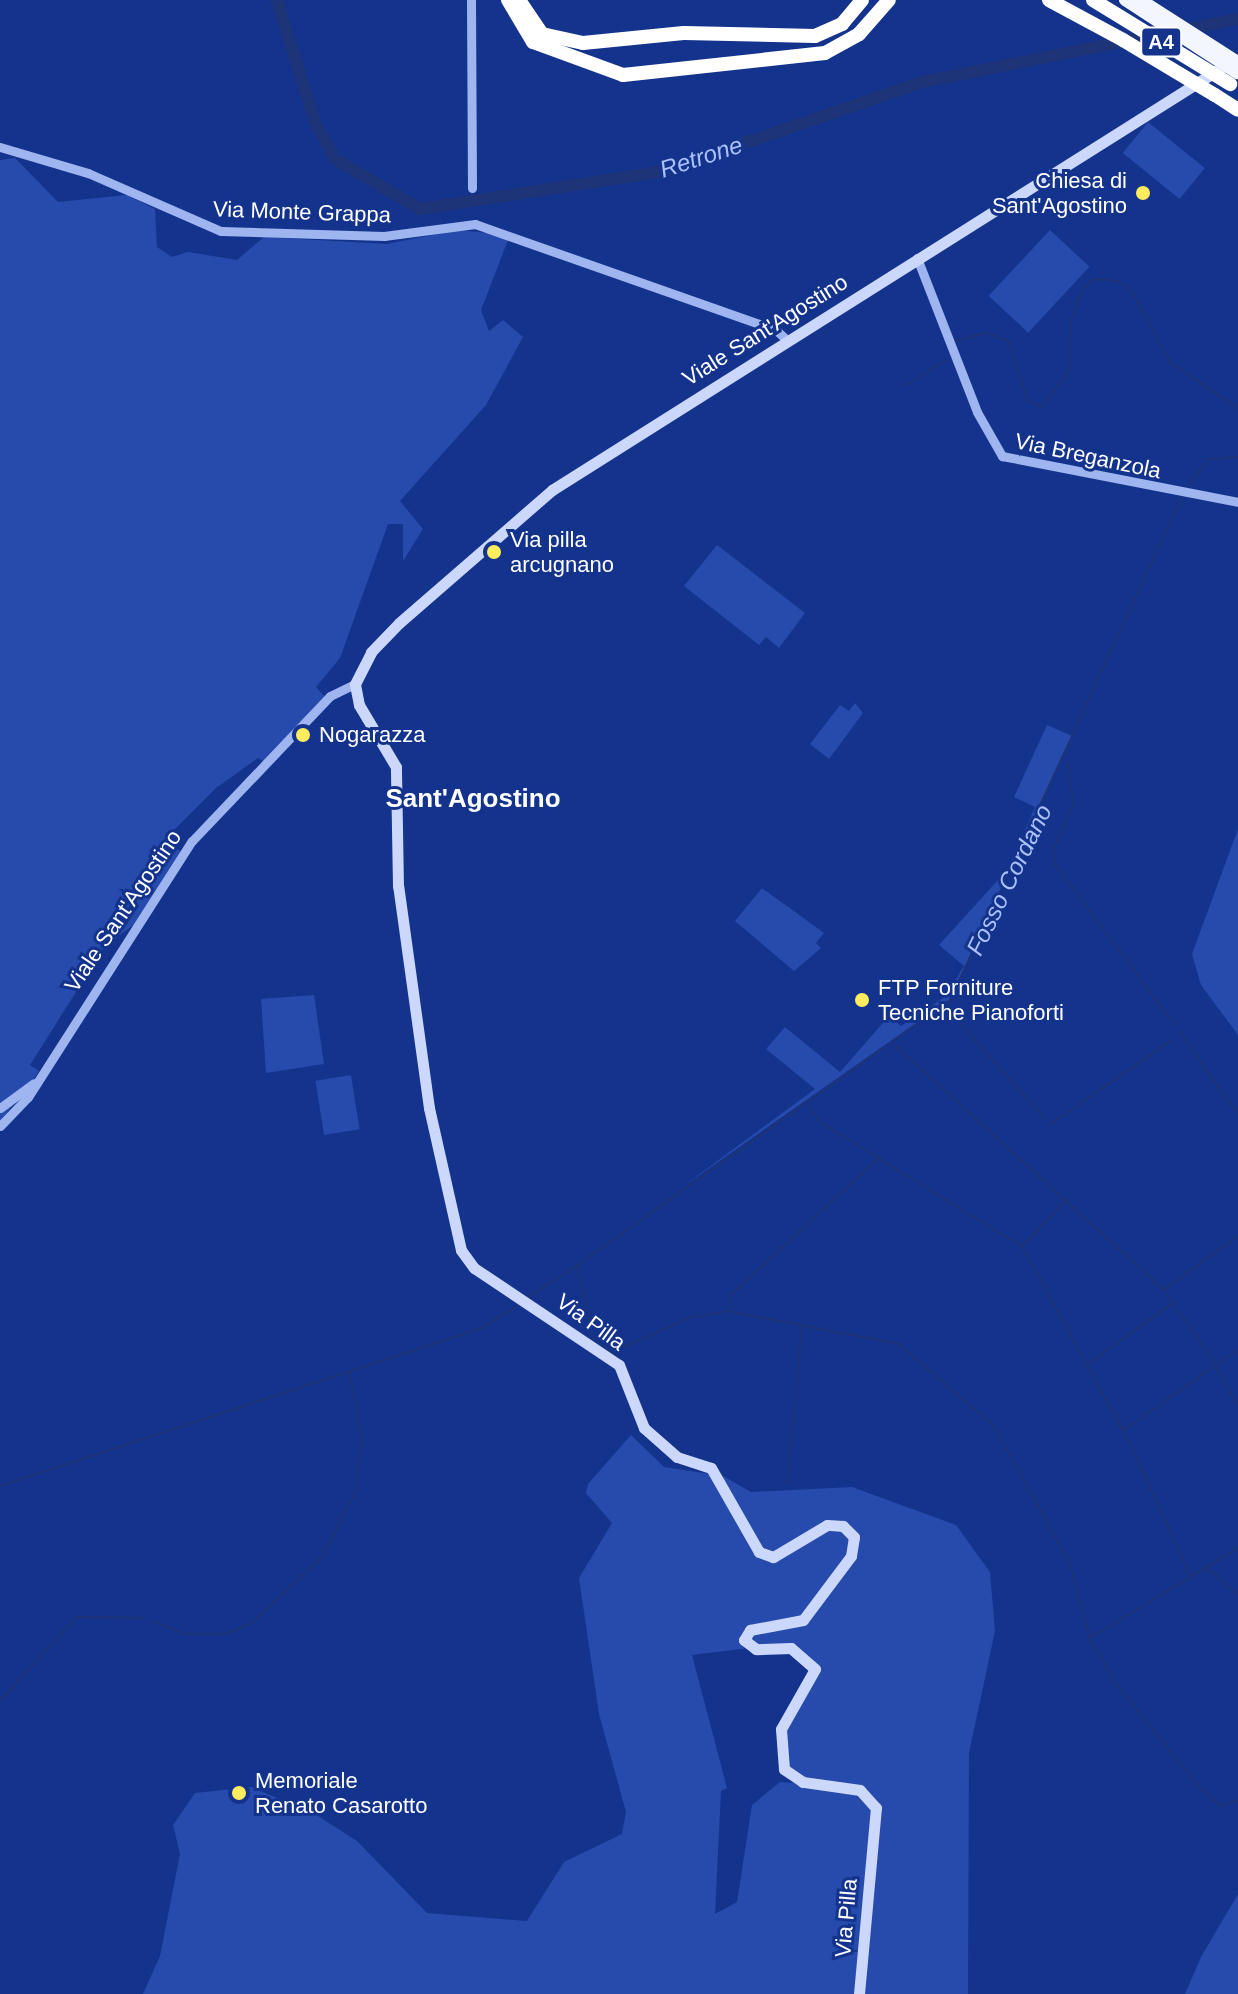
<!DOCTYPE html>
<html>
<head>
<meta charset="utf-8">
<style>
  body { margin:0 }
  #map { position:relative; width:1238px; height:1994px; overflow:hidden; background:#14338d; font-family:Helvetica,sans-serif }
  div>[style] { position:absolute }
  .green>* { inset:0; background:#264bac; transform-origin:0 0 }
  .stream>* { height:2px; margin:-1px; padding:0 1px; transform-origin:1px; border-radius:1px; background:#1d3478 }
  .river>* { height:12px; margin:-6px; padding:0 6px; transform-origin:6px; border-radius:6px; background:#1d3478 }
  .tertiary>* { height:9px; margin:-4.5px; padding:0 4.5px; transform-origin:4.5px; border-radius:4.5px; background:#9eb5f0 }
  .secondary>* { height:11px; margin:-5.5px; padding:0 5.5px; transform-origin:5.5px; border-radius:5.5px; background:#ccd8fb }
  .motorway>* { height:14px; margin:-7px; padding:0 7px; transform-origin:7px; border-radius:7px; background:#fff }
  .trunk-bridge>* { height:12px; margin:-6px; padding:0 6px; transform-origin:6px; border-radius:6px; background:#f4f6ff }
  .motorway-bridge>* { height:14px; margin:-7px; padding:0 7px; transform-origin:7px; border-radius:7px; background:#fff }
  .dots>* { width:22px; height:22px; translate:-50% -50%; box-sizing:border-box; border:4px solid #14338d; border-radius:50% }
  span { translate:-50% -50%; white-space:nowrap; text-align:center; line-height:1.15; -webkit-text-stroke:6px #14338d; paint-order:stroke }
  .shield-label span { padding:2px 6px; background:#14338d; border:2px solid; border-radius:6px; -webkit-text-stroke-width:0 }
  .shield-label { font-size:20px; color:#fff; font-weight:700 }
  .poi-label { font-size:22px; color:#fff }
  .right { translate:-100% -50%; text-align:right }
  .left { translate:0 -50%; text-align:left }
  .street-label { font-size:22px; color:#fff }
  .water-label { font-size:24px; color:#aac0f8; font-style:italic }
  .quarter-label { font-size:26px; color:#fff; font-weight:700 }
</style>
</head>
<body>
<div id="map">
  <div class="green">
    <i style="left:1148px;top:122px;width:73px;height:40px;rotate:39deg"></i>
    <i style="clip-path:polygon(15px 158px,58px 202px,127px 195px,155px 209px,157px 247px,172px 257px,188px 252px,237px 260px,264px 237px,387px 244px,457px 230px,510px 235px,481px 310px,489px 331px,503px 320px,523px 337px,486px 405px,400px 501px,423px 529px,403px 561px,403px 524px,388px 524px,340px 658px,316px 687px,325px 697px,266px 763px,258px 758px,216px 788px,166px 838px,183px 854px,139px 921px,105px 946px,30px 1065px,39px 1071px,34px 1079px,0 1121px,0 160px)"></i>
    <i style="left:1050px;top:230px;width:54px;height:90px;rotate:43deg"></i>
    <i style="clip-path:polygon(717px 545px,805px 613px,779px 648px,766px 637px,759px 645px,684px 586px)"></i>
    <i style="clip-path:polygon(855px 703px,863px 713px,829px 759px,810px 744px,840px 705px,849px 711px)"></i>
    <i style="clip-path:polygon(1047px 725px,1072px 736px,949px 1000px,678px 1190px,815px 1089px,766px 1049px,785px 1027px,840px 1072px,889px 1016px,901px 1026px,946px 996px,964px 966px,939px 945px,1007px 870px,1035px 807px,1014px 797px)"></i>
    <i style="clip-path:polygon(1238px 829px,1238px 1035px,1201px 985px,1192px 954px)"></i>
    <i style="clip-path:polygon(762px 888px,824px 933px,816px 943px,821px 948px,794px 971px,735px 921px)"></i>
    <i style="clip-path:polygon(314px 995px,324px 1064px,266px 1073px,261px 999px)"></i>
    <i style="left:351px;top:1075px;width:55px;height:36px;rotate:81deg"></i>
    <i style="clip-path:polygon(evenodd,631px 1435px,664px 1467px,723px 1476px,751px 1492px,852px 1487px,956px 1525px,990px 1572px,995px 1631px,969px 1753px,968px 1994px,143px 1994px,160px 1956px,180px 1854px,173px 1825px,195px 1793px,251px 1787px,315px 1814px,357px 1841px,427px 1913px,527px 1921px,564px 1862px,622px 1834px,626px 1812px,599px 1714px,579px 1578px,612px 1523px,586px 1493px,588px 1484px,631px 1435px,749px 1648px,790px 1651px,812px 1675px,777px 1735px,779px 1764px,796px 1783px,780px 1782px,752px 1805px,737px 1902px,715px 1914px,721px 1791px,727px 1788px,692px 1655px,749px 1648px)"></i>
    <i style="clip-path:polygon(1238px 1894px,1238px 1994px,1185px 1994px,1201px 1957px)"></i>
  </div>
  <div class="stream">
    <i style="left:957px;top:340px;width:31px;rotate:-13deg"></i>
    <i style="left:987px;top:333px;width:23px;rotate:20deg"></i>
    <i style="left:1009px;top:341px;width:63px;rotate:72.4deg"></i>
    <i style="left:1028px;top:401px;width:14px;rotate:25deg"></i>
    <i style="left:1041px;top:407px;width:45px;rotate:-51.3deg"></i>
    <i style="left:1069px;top:372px;width:51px;rotate:-87.8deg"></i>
    <i style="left:1071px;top:321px;width:34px;rotate:-69deg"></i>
    <i style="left:1083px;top:289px;width:16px;rotate:-40deg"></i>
    <i style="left:1095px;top:279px;width:23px;rotate:5deg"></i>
    <i style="left:1118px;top:281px;width:17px;rotate:36deg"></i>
    <i style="left:1132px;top:291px;width:81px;rotate:61.8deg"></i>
    <i style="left:1170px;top:362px;width:82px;rotate:34.1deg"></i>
    <i style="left:906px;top:385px;width:48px;rotate:-31.4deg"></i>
    <i style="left:1186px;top:489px;width:38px;rotate:-53deg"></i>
    <i style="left:1209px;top:459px;width:29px;rotate:-4deg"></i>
    <i style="left:1067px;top:762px;width:42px;rotate:80.3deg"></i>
    <i style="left:1074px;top:803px;width:51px;rotate:114.1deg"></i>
    <i style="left:1053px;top:850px;width:14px;rotate:82deg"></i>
    <i style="left:1055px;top:864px;width:201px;rotate:53.3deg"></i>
    <i style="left:945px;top:1007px;width:151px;rotate:48deg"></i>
    <i style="left:1179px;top:1031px;width:102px;rotate:54.6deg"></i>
    <i style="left:895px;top:1045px;width:364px;rotate:42.3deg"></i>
    <i style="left:809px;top:1106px;width:21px;rotate:53deg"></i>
    <i style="left:822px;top:1123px;width:236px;rotate:31.7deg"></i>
    <i style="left:1023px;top:1247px;width:228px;rotate:61.4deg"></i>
    <i style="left:1132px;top:1447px;width:145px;rotate:65.6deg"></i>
    <i style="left:1051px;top:1124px;width:147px;rotate:-34.8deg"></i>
    <i style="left:1238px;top:1236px;width:92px;rotate:143.9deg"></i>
    <i style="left:1164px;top:1290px;width:91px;rotate:55.3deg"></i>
    <i style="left:1216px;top:1365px;width:27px;rotate:-34deg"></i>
    <i style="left:1023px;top:1246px;width:64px;rotate:-46.9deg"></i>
    <i style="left:578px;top:1265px;width:456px;rotate:-35.4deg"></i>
    <i style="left:950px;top:1001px;width:557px;rotate:-65.28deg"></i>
    <i style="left:529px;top:1297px;width:59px;rotate:-33.1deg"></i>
    <i style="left:578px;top:1265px;width:72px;rotate:78.8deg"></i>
    <i style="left:592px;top:1336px;width:26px;rotate:37deg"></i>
    <i style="left:613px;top:1352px;width:85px;rotate:-24.2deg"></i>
    <i style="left:691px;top:1317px;width:37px;rotate:-9deg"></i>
    <i style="left:728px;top:1311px;width:174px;rotate:10.9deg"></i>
    <i style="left:899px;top:1344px;width:127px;rotate:40.8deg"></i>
    <i style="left:995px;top:1427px;width:158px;rotate:61.3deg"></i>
    <i style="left:1071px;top:1566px;width:75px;rotate:75.4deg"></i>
    <i style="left:1090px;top:1639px;width:51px;rotate:59.4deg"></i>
    <i style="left:1116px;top:1683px;width:132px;rotate:51.5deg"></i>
    <i style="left:1198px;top:1786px;width:30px;rotate:41deg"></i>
    <i style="left:1221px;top:1806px;width:18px;rotate:-19deg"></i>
    <i style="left:730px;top:1310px;width:15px;rotate:-86deg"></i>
    <i style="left:731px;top:1295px;width:203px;rotate:-42.8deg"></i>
    <i style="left:1085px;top:1366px;width:107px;rotate:-35.5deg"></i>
    <i style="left:1124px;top:1430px;width:113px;rotate:-35.2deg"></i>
    <i style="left:1216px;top:1365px;width:47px;rotate:62.4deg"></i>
    <i style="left:788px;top:1483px;width:159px;rotate:-84.9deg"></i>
    <i style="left:0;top:1486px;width:507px;rotate:-18.15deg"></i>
    <i style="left:482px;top:1328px;width:46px;rotate:-31.6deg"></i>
    <i style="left:1209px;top:1569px;width:39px;rotate:42deg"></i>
    <i style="left:153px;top:1621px;width:35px;rotate:22deg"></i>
    <i style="left:185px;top:1634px;width:42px"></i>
    <i style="left:227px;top:1634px;width:27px;rotate:-24deg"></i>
    <i style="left:252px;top:1623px;width:98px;rotate:-43.3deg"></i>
    <i style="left:323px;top:1556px;width:73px;rotate:-63.1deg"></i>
    <i style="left:356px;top:1491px;width:52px;rotate:-83.4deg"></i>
    <i style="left:362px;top:1439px;width:68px;rotate:-100.2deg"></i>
    <i style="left:1090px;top:1638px;width:173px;rotate:-31.3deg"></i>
    <i style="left:0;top:1701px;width:114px;rotate:-47.5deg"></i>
    <i style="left:77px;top:1617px;width:67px;rotate:0.9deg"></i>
  </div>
  <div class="river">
    <i style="left:277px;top:0;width:128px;rotate:72.7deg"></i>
    <i style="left:315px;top:122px;width:42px;rotate:61.6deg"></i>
    <i style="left:335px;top:159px;width:99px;rotate:30.5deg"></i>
    <i style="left:420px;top:209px;width:248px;rotate:-8.8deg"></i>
    <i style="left:665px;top:171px;width:272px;rotate:-19.1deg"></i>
    <i style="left:922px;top:82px;width:322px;rotate:-11.3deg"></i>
  </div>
  <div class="tertiary">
    <i style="left:471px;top:0;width:188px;rotate:89.7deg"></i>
    <i style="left:0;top:147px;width:92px;rotate:16.5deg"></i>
    <i style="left:88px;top:173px;width:145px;rotate:23.6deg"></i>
    <i style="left:221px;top:231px;width:163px;rotate:1.8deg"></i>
    <i style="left:384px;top:236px;width:92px;rotate:-7.5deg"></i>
    <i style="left:475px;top:224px;width:319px;rotate:19.4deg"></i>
    <i style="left:776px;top:330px;width:16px;rotate:43deg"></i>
    <i style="left:917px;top:258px;width:165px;rotate:68.7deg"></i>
    <i style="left:977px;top:412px;width:51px;rotate:60.4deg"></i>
    <i style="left:1002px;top:456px;width:240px;rotate:11deg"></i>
    <i style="left:0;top:1108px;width:42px;rotate:-36.3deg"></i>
    <i style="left:0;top:1126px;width:40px;rotate:-46deg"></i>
    <i style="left:28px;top:1097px;width:304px;rotate:-57.4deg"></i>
    <i style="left:192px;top:841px;width:200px;rotate:-46.4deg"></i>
    <i style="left:330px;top:696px;width:28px;rotate:-26deg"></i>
  </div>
  <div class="secondary">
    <i style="left:859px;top:1994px;width:187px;rotate:-84.8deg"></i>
    <i style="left:876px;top:1808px;width:24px;rotate:-132deg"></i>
    <i style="left:860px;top:1790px;width:58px;rotate:-172deg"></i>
    <i style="left:803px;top:1782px;width:23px;rotate:-146deg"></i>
    <i style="left:784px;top:1769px;width:40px;rotate:-94.3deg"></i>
    <i style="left:781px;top:1729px;width:69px;rotate:-60.5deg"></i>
    <i style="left:815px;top:1669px;width:32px;rotate:-139deg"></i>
    <i style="left:791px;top:1648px;width:35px;rotate:178deg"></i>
    <i style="left:756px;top:1649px;width:15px;rotate:-143deg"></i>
    <i style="left:744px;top:1640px;width:12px;rotate:-59deg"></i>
    <i style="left:750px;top:1630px;width:54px;rotate:-10.7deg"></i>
    <i style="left:803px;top:1620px;width:80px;rotate:-53.1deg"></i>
    <i style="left:851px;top:1556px;width:19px;rotate:-81deg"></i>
    <i style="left:854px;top:1537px;width:16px;rotate:-135deg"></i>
    <i style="left:843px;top:1526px;width:16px;rotate:-176deg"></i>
    <i style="left:827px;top:1525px;width:63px;rotate:149.3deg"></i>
    <i style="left:773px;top:1557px;width:15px;rotate:-160deg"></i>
    <i style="left:759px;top:1552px;width:97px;rotate:-119.7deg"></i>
    <i style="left:711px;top:1468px;width:36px;rotate:-162deg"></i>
    <i style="left:677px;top:1457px;width:44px;rotate:-138.7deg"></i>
    <i style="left:644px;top:1428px;width:68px;rotate:-111.6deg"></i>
    <i style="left:619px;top:1365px;width:174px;rotate:-146.2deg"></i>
    <i style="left:474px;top:1268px;width:22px;rotate:-126deg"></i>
    <i style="left:461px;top:1250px;width:146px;rotate:-102.7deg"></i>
    <i style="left:429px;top:1108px;width:224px;rotate:-97.9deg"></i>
    <i style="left:398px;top:886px;width:119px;rotate:-91deg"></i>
    <i style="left:396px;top:767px;width:72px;rotate:-120.8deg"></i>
    <i style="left:359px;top:705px;width:21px;rotate:-101deg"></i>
    <i style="left:355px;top:684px;width:36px;rotate:-63deg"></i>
    <i style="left:371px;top:652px;width:40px;rotate:-46deg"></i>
    <i style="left:399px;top:623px;width:203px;rotate:-41deg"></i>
    <i style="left:552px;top:490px;width:804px;rotate:-32.25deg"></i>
  </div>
  <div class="motorway">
    <i style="left:508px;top:0;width:49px;rotate:59.2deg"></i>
    <i style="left:533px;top:42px;width:96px;rotate:20.1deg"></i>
    <i style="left:623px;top:75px;width:203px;rotate:-6.2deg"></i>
    <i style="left:825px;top:53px;width:39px;rotate:-29deg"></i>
    <i style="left:859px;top:34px;width:45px;rotate:-48.6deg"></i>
    <i style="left:519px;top:0;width:41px;rotate:55.9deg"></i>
    <i style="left:542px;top:34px;width:42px;rotate:12.4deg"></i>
    <i style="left:583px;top:43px;width:101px;rotate:-5.7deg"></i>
    <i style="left:684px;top:33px;width:131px;rotate:1.3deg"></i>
    <i style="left:815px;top:36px;width:30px;rotate:-24deg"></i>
    <i style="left:842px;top:24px;width:31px;rotate:-50deg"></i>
    <i style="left:1049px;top:0;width:84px;rotate:28.4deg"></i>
    <i style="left:1215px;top:95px;width:27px;rotate:33deg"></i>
  </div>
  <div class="trunk-bridge">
    <i style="left:1125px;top:0;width:134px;rotate:33.1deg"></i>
    <i style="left:1141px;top:0;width:115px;rotate:32.6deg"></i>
  </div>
  <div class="motorway-bridge">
    <i style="left:1093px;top:0;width:161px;rotate:31.5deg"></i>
    <i style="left:1123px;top:40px;width:107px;rotate:30.9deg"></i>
  </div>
  <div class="dots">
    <i style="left:1143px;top:193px;background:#ffed5e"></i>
    <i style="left:494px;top:552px;background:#ffed5e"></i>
    <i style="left:303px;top:735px;background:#ffed5e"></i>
    <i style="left:862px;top:1000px;background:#ffed5e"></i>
    <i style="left:239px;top:1793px;background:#ffed5e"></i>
  </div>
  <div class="shield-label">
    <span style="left:1161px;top:42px">A4</span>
  </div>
  <div class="poi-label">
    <span class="right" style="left:1127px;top:193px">Chiesa di<br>Sant'Agostino</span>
    <span class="left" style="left:510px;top:552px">Via pilla<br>arcugnano</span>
    <span class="left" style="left:319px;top:735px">Nogarazza</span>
    <span class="left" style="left:878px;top:1000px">FTP Forniture<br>Tecniche Pianoforti</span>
    <span class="left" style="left:255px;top:1793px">Memoriale<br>Renato Casarotto</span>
  </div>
  <div class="street-label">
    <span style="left:302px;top:212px;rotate:2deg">Via Monte Grappa</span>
    <span style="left:765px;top:330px;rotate:-32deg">Viale Sant'Agostino</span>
    <span style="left:1088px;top:456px;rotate:12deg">Via Breganzola</span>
    <span style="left:123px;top:911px;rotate:-56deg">Viale Sant'Agostino</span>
    <span style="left:591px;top:1322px;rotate:36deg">Via Pilla</span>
    <span style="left:846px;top:1918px;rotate:-85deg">Via Pilla</span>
  </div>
  <div class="water-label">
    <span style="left:701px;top:157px;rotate:-18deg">Retrone</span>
    <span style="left:1009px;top:880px;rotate:-64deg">Fosso Cordano</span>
  </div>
  <div class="quarter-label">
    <span style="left:473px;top:799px">Sant'Agostino</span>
  </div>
</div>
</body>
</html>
